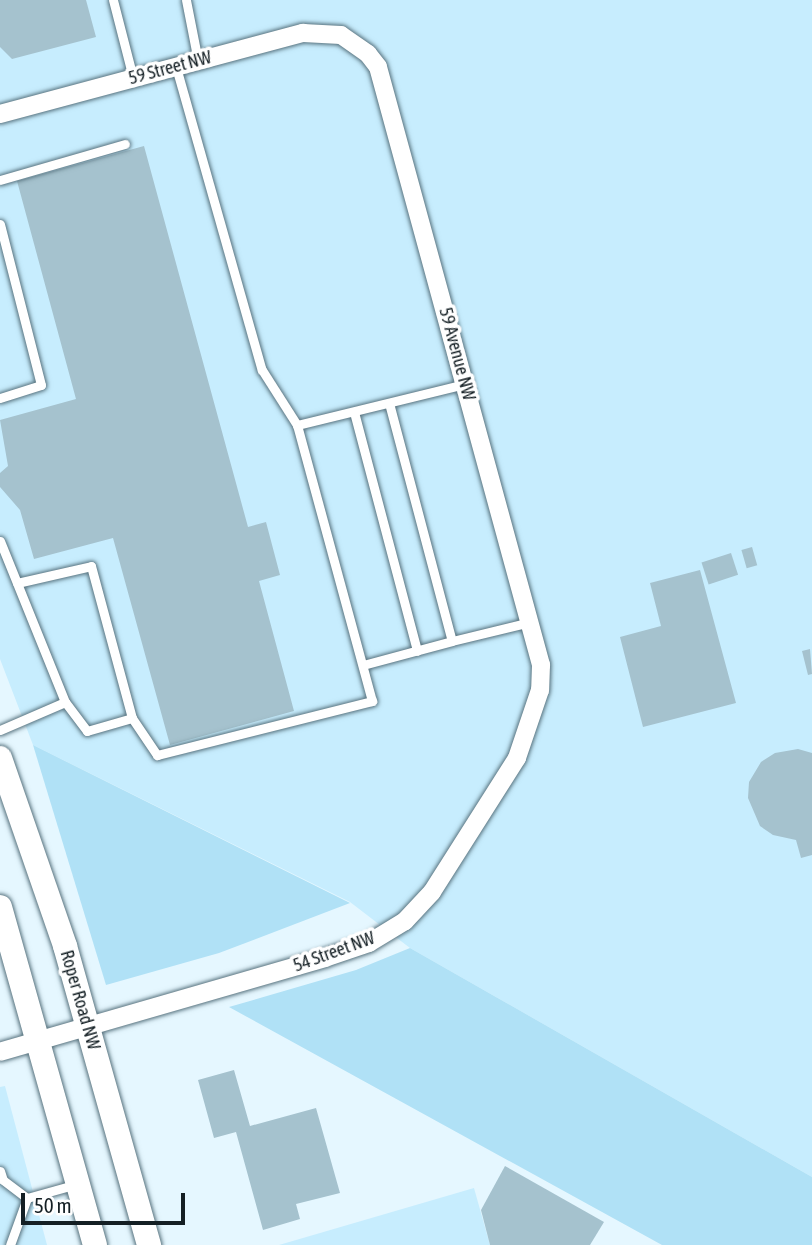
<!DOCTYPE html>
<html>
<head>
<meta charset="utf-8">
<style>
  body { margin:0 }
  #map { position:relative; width:812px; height:1245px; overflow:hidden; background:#e5f7ff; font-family:"Asap Condensed",sans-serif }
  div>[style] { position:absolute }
  .built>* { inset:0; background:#c7edfe }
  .green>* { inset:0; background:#b0e1f6 }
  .building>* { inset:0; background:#a5c2ce; transform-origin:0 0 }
  .roads { filter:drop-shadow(0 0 2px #58737f) drop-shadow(0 0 2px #58737f) }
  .lane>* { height:9px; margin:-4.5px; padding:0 4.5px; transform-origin:4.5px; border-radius:4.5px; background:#fff }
  .street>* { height:18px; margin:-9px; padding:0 9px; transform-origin:9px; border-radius:9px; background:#fff }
  .secondary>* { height:24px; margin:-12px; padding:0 12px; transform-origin:12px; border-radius:12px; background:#fff }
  span { translate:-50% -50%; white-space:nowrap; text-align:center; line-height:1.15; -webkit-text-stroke:7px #fff; paint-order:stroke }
  .street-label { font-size:18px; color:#141f24 }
  .scale { position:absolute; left:21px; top:1193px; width:164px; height:32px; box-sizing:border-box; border:4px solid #141f24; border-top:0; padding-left:9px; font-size:21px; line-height:24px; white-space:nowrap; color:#141f24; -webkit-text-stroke:5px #fff; paint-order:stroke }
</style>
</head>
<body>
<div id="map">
  <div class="built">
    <i style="clip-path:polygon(0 0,812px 0,812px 1177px,410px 948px,350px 902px,33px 745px,0 659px)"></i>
    <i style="clip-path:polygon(5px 1086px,47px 1245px,0 1245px,0 1087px)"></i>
    <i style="clip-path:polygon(474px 1188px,490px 1245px,279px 1245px)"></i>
  </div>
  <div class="green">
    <i style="clip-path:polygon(33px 745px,350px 903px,219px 953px,106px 985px)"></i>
    <i style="clip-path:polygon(410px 948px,812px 1177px,812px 1245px,662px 1245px,229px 1007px,356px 970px)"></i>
  </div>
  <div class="building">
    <i style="clip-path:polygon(0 0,86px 0,96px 37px,12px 59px,0 47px)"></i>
    <i style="clip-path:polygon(144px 146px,248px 527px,266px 522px,280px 575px,259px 581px,294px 711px,170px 745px,113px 538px,34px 559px,20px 510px,0 487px,0 473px,8px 466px,0 420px,76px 399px,17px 181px)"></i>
    <i style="left:752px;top:547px;width:19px;height:11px;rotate:74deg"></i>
    <i style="left:731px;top:553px;width:23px;height:31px;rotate:72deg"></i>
    <i style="clip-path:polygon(700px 570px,736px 703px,643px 727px,620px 637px,661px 626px,650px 583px)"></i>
    <i style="clip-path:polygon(810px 649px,812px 674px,808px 675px,802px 651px)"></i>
    <i style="clip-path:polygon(798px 749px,812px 753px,812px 855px,801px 858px,796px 840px,773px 835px,760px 826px,748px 798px,749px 782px,761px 762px,775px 753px)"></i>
    <i style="clip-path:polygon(234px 1070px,250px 1126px,316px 1108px,340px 1193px,296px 1204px,300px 1219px,263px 1230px,236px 1132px,214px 1138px,198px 1080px)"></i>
    <i style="clip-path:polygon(505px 1166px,604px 1222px,590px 1245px,490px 1245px,481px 1210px)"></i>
  </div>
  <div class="roads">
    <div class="lane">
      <i style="left:113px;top:0;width:81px;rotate:75.6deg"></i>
      <i style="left:186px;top:0;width:62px;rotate:78.9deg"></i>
      <i style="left:176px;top:67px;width:315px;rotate:74.2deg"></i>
      <i style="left:262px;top:370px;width:65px;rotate:57.5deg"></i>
      <i style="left:0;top:180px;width:130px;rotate:-16.1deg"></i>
      <i style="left:0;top:224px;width:166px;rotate:75.7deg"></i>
      <i style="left:41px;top:385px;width:43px;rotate:162.4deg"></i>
      <i style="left:389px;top:403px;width:246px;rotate:75.2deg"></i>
      <i style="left:452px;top:641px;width:80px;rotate:-13.7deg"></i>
      <i style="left:354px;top:412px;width:247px;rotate:75.2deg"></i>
      <i style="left:0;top:541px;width:174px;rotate:68deg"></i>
      <i style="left:65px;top:702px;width:71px;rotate:156.7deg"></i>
      <i style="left:17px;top:583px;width:76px;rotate:-12.9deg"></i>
      <i style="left:91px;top:566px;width:157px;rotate:74.9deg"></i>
      <i style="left:132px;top:718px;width:47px;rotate:163.9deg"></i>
      <i style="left:87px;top:731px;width:36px;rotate:-127deg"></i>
      <i style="left:363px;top:665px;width:92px;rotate:-15.1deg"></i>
      <i style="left:132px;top:718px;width:45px;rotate:56deg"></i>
      <i style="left:157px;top:755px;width:222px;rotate:-14.1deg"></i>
      <i style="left:372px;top:701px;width:286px;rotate:-105.2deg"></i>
      <i style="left:297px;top:425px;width:173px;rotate:-13.7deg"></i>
      <i style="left:0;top:1171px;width:9px;rotate:72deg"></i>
      <i style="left:3px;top:1180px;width:30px;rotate:37deg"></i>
      <i style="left:10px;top:1245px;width:50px;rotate:-70.1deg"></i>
      <i style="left:27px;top:1198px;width:52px;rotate:-15.6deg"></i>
    </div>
    <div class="street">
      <i style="left:0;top:114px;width:314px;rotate:-15deg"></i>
      <i style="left:303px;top:33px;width:38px;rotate:3deg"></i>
      <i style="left:341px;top:35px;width:33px;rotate:35deg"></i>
      <i style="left:368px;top:54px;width:16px;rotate:52deg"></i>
      <i style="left:378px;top:67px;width:620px;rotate:74.75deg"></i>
      <i style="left:541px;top:665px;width:25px;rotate:92deg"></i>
      <i style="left:540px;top:690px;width:72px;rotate:108.7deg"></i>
      <i style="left:517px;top:758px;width:159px;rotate:122.4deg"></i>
      <i style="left:432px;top:892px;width:40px;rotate:133deg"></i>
      <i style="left:405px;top:921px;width:42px;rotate:148.6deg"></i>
      <i style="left:369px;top:943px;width:46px;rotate:161.2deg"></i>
      <i style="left:325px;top:958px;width:338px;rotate:163.9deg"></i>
    </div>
    <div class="secondary">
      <i style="left:0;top:758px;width:199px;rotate:70.9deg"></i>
      <i style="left:65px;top:946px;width:311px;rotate:74.3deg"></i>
      <i style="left:0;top:907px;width:351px;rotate:74.3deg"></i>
    </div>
  </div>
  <div class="street-label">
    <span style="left:170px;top:68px;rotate:-15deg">59 Street NW</span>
    <span style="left:457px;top:354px;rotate:75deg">59 Avenue NW</span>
    <span style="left:334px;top:952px;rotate:-20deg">54 Street NW</span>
    <span style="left:80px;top:1000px;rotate:74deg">Roper Road NW</span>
  </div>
  <div class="scale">50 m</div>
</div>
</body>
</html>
